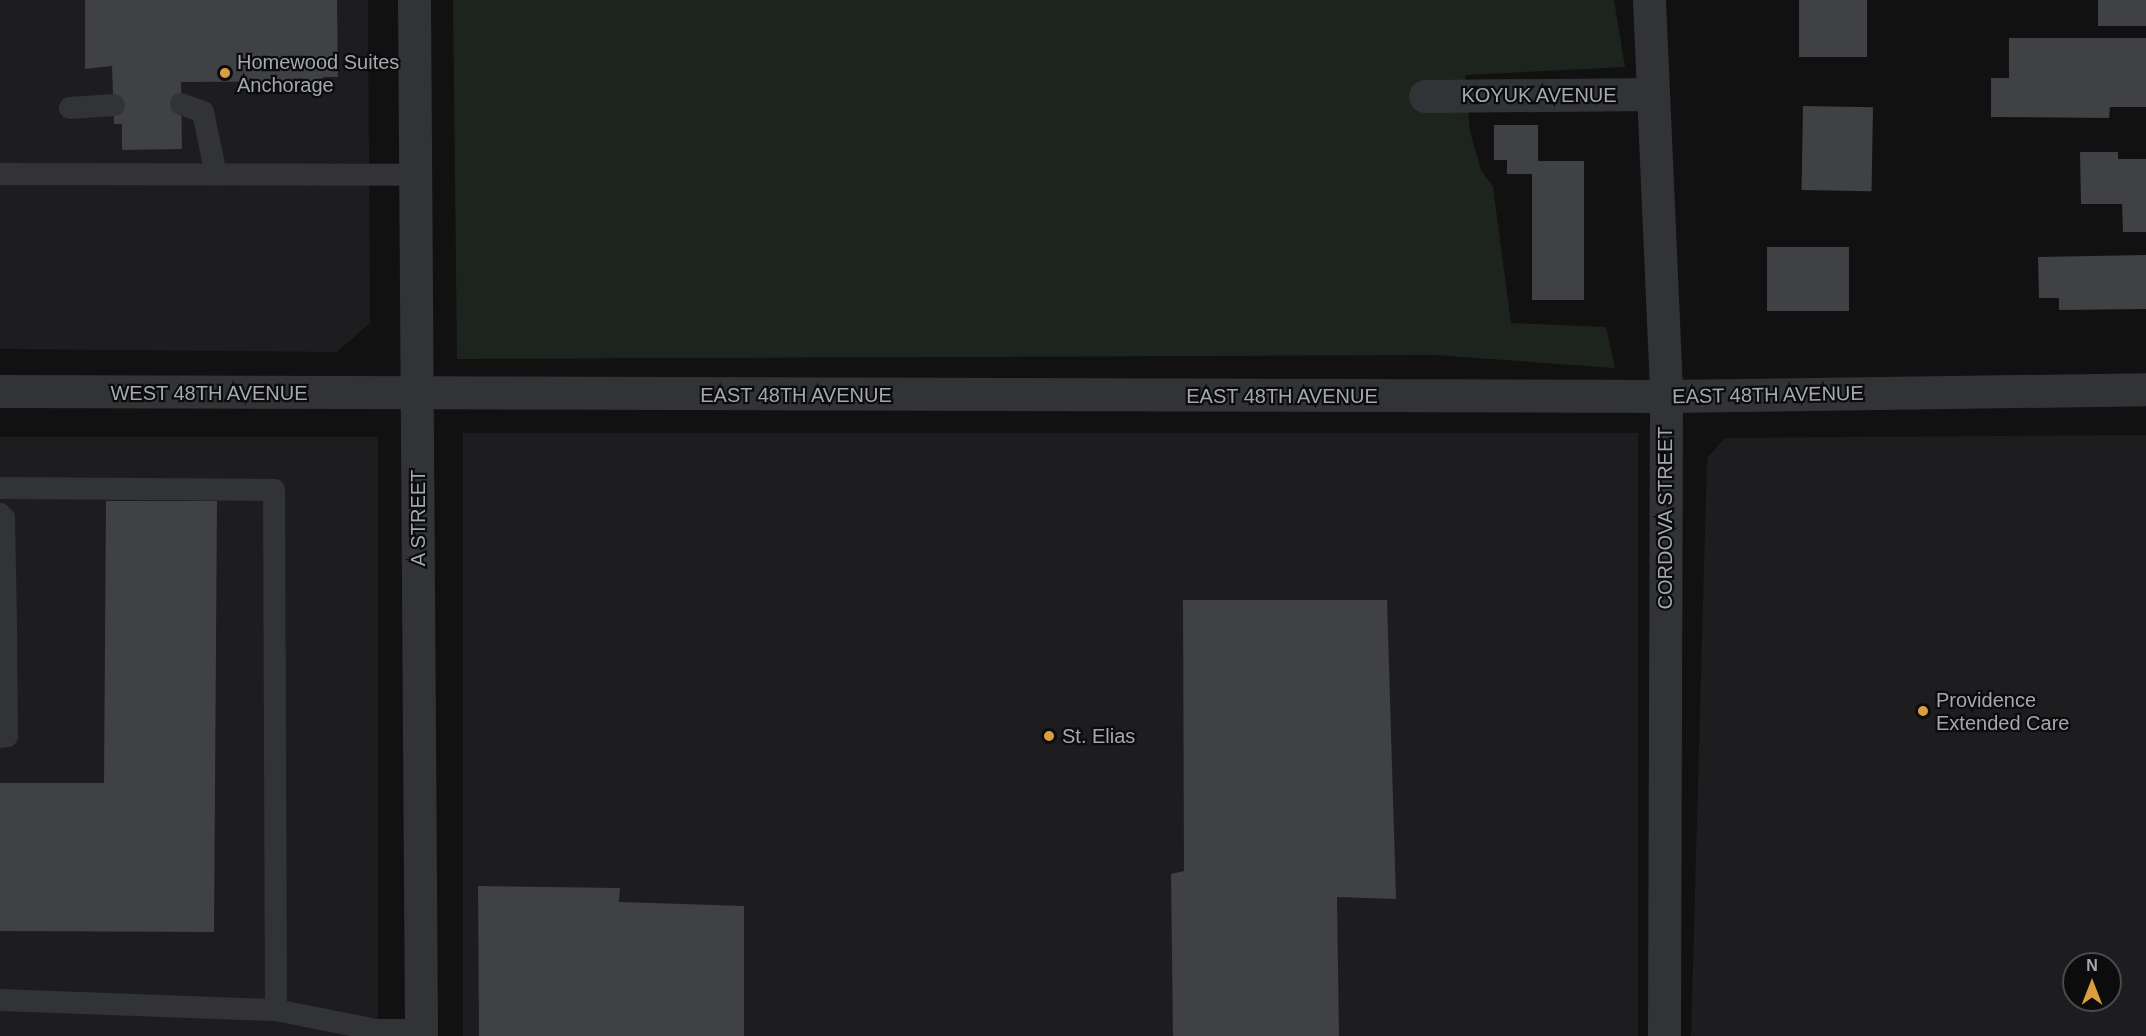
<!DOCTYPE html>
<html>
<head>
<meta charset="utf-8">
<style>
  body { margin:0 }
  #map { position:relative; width:2146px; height:1036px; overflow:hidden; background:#111112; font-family:Arial,sans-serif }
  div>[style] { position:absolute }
  .built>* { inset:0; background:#1d1d1f; transform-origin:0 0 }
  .green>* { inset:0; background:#1d241e }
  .building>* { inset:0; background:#404145; transform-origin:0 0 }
  .service>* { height:22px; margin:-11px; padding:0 11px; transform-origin:11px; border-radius:11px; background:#323336 }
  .minor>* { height:33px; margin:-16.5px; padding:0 16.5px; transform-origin:16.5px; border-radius:16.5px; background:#323336 }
  .dots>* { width:16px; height:16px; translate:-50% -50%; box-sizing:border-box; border:3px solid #0c0c0d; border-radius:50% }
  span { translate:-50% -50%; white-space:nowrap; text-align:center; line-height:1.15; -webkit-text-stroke:4.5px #0c0c0d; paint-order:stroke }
  .poi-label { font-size:20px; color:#a3a8b1 }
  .left { translate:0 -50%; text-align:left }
  .street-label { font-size:20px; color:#a3a8b1 }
  .north { position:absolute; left:2062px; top:952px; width:60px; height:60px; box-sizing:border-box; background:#0c0c0d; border:2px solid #484a4f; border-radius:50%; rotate:0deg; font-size:16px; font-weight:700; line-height:24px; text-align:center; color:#a3a8b1 }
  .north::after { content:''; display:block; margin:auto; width:21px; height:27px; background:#da9e40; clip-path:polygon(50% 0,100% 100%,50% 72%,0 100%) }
</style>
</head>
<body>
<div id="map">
  <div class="built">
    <i style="clip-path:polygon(0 0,368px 0,370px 323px,337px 352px,0 349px)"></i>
    <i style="left:1638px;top:433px;width:603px;height:1175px;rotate:90deg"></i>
    <i style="clip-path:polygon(evenodd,2146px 435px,2146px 1036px,1691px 1036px,1707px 458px,1725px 438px,2146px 435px,2074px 964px,2110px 964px,2110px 1000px,2074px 1000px,2074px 964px)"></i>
    <i style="left:378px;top:437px;width:599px;height:378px;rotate:90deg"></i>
  </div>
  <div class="green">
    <i style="clip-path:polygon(453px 0,1614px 0,1625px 67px,1465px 75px,1470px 131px,1481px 170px,1493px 187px,1511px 323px,1606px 327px,1615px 368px,1434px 355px,457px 359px)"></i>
  </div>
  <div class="building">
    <i style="clip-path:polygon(85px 0,337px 0,338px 77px,323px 77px,323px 81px,181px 82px,182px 149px,122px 150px,122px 124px,114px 124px,112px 66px,85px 69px)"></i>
    <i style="left:1799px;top:0;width:68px;height:57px"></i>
    <i style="left:2098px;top:0;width:48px;height:26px"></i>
    <i style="clip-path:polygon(2009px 38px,2146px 38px,2146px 107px,2110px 107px,2109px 118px,1991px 117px,1991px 78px,2009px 78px)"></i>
    <i style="left:1803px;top:106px;width:70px;height:84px;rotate:1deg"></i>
    <i style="clip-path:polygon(1494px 125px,1538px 125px,1538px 161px,1584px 161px,1584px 300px,1532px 300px,1532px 174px,1507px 174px,1507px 160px,1494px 160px)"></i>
    <i style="clip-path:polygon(2080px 152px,2118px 152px,2118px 159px,2146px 159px,2146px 232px,2123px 232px,2122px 204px,2081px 204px)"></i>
    <i style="left:1767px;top:247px;width:82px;height:64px"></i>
    <i style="clip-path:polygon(2146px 255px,2146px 309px,2059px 310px,2059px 298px,2039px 298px,2038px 257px)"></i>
    <i style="clip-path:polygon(106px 501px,217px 501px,214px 932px,0 931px,0 783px,104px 783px)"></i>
    <i style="clip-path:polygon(1183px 600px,1387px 600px,1396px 899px,1337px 897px,1339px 1036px,1173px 1036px,1171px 874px,1184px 871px)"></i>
    <i style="clip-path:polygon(478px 886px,620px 888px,619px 902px,744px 906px,744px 1036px,479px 1036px)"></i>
  </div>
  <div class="service">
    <i style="left:181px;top:104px;width:23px;rotate:20deg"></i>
    <i style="left:203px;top:112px;width:64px;rotate:78.3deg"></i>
    <i style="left:70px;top:108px;width:44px;rotate:-3.9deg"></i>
    <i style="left:0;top:174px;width:415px;rotate:0.1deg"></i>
    <i style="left:0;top:488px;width:274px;rotate:0.4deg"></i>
    <i style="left:274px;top:490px;width:520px;rotate:89.78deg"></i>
    <i style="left:0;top:514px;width:6px;rotate:45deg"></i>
    <i style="left:4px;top:518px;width:107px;rotate:88.9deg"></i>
    <i style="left:6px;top:625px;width:6px;rotate:180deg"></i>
    <i style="left:0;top:737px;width:7px;rotate:-8deg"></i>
    <i style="left:7px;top:736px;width:111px;rotate:-90.5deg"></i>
    <i style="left:0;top:1000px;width:276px;rotate:2.1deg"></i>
    <i style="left:276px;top:1010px;width:102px;rotate:11.3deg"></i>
    <i style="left:376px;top:1030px;width:45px"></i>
  </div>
  <div class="minor">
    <i style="left:414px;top:0;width:1036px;rotate:89.61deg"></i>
    <i style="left:1649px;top:0;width:396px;rotate:87.5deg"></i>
    <i style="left:1666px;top:396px;width:640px;rotate:90.18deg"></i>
    <i style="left:1425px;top:96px;width:228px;rotate:-0.5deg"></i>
    <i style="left:0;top:391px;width:1666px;rotate:0.17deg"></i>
    <i style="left:1666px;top:396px;width:480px;rotate:-0.8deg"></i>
  </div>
  <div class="dots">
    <i style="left:225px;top:73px;background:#da9e40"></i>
    <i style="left:1923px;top:711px;background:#da9e40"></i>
    <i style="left:1049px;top:736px;background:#da9e40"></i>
  </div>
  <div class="poi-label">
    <span class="left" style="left:237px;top:74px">Homewood Suites<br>Anchorage</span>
    <span class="left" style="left:1936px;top:712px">Providence<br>Extended Care</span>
    <span class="left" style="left:1062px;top:736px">St. Elias</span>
  </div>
  <div class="street-label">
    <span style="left:1539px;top:95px">KOYUK AVENUE</span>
    <span style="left:209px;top:393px">WEST 48TH AVENUE</span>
    <span style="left:796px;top:395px">EAST 48TH AVENUE</span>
    <span style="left:1768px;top:395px;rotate:-1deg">EAST 48TH AVENUE</span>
    <span style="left:1282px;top:396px">EAST 48TH AVENUE</span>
    <span style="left:418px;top:518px;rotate:-90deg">A STREET</span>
    <span style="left:1665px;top:518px;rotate:-90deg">CORDOVA STREET</span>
  </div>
  <div class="north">N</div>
</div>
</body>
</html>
